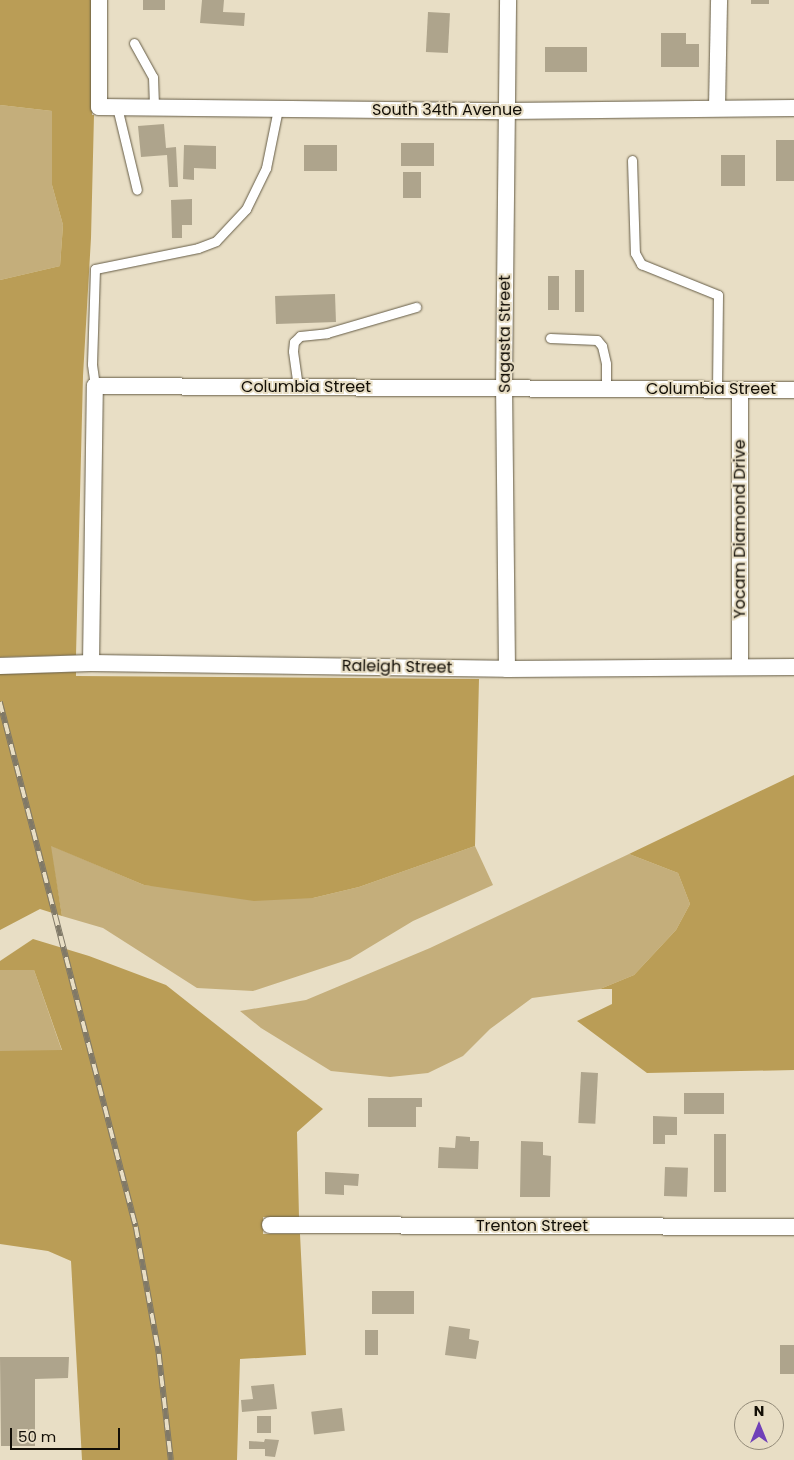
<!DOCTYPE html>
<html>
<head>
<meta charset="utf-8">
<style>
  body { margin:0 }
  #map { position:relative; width:794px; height:1460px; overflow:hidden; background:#e8dec5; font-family:Poppins,sans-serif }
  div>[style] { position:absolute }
  .green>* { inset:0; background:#c4ae7b }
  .forest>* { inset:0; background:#ba9d56 }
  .building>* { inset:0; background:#aea48c; transform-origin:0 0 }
  .roads { filter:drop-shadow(0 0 1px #655c46) drop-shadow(0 0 1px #655c46) }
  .lane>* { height:9px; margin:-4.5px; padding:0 4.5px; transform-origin:4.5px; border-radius:4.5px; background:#fff }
  .street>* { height:16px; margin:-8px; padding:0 8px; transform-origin:8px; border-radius:8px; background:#fff }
  .rail>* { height:5.5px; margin-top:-2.75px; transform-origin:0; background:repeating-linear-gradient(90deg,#e8dec5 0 11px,#807968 0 22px); box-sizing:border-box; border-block:1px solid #807968 }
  span { translate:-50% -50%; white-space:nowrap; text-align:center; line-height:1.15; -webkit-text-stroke:4px #e8dec5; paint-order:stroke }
  .street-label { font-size:16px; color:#130f07 }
  .north { position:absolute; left:734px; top:1400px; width:50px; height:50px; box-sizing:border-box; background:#e8dec5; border:1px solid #938b79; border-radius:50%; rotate:0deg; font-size:14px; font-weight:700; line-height:20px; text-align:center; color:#130f07 }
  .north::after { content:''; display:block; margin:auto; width:18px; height:22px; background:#7040b8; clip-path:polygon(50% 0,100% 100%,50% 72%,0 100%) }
  .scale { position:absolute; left:10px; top:1428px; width:110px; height:22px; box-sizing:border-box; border:2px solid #130f07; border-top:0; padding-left:6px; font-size:15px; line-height:18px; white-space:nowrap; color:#130f07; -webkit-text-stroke:4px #e8dec5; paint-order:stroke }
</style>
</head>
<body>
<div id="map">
  <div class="green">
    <i style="clip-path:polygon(0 105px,52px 111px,52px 185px,63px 225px,60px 266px,0 280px)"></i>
    <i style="clip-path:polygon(50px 845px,144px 885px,313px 898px,359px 887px,475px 846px,493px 885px,413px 921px,350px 959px,253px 991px,197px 988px,103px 928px,62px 916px)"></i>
    <i style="clip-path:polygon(629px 854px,678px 873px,690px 904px,676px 930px,634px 975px,600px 989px,532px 998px,490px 1029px,463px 1056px,428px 1073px,390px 1077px,331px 1071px,261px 1028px,240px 1011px,306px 1000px,430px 948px)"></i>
    <i style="clip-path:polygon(0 970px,34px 970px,62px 1051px,0 1051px)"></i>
  </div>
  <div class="forest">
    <i style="clip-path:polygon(0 0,91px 0,92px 115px,94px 115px,91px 238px,83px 376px,76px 655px,0 657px,0 280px,60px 266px,63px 225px,52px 185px,52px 111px,0 105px)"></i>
    <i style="clip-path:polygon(76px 672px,76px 676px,479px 679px,475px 846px,359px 887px,313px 898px,254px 901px,144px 885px,51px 846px,62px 916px,40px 909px,0 930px,0 674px)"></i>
    <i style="clip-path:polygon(794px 775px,794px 1070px,647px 1073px,577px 1021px,612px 1004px,612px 989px,600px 989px,634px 975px,676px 930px,690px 904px,678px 873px,629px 854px)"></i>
    <i style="clip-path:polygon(33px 939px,89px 956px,166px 985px,323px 1109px,297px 1132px,299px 1217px,263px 1217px,263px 1234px,300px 1234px,306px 1355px,240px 1359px,237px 1460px,82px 1460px,71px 1261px,48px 1251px,0 1244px,0 1051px,62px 1050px,34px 970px,0 970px,0 961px)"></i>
  </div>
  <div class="building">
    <i style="left:143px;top:0;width:22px;height:10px"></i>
    <i style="clip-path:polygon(202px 0,224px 0,223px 12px,245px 13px,244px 26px,200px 23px)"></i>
    <i style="left:751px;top:0;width:18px;height:4px"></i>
    <i style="left:428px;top:12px;width:22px;height:40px;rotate:3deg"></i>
    <i style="clip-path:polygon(661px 33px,686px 33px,686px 44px,699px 44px,699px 67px,661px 67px)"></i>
    <i style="left:587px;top:47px;width:25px;height:42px;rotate:90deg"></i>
    <i style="clip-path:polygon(164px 124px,166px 148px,176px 147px,178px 187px,169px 187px,167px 155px,141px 157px,138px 126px)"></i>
    <i style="left:776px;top:140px;width:18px;height:41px"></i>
    <i style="left:401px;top:143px;width:33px;height:23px"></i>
    <i style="clip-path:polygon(184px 145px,216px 146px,216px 169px,194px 168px,194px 180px,183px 179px)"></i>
    <i style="left:304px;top:145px;width:33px;height:26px"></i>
    <i style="left:721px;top:155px;width:24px;height:31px"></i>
    <i style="left:403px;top:172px;width:18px;height:26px"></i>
    <i style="clip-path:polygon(192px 199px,192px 225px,182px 225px,182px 238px,172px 238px,171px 200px)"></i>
    <i style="left:575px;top:270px;width:9px;height:42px"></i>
    <i style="left:548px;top:276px;width:11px;height:34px"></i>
    <i style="left:335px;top:294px;width:28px;height:60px;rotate:88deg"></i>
    <i style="left:581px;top:1072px;width:17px;height:51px;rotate:3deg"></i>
    <i style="left:684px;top:1093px;width:40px;height:21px"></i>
    <i style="clip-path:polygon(368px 1098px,422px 1098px,422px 1107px,416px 1107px,416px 1127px,368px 1127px)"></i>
    <i style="clip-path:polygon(653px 1116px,677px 1117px,677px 1135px,665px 1135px,665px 1144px,653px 1144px)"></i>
    <i style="left:714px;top:1134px;width:12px;height:58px"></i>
    <i style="clip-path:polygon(456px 1136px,470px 1137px,470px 1141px,479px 1141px,478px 1169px,438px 1168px,439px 1147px,455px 1148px)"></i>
    <i style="clip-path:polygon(521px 1141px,543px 1142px,543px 1155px,551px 1156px,550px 1197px,520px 1197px)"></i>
    <i style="left:665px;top:1167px;width:23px;height:29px;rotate:2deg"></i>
    <i style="clip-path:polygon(325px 1172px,359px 1174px,358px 1186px,344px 1185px,344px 1195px,325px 1194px)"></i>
    <i style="left:372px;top:1291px;width:42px;height:23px"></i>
    <i style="clip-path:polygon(449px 1326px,470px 1329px,469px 1339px,479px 1341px,476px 1359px,445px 1355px)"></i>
    <i style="left:365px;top:1330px;width:13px;height:25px"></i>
    <i style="left:780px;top:1345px;width:14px;height:29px"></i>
    <i style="clip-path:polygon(0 1357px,69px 1357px,68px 1378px,35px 1379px,35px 1446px,1px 1446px)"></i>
    <i style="clip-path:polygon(274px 1384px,277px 1409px,242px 1412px,241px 1400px,253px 1399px,251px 1386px)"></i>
    <i style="left:342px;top:1408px;width:23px;height:31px;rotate:83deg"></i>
    <i style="left:257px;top:1416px;width:14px;height:17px"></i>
    <i style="clip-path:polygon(265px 1439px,279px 1440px,275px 1457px,265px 1456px,265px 1449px,249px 1449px,249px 1441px,264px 1442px)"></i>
  </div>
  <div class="roads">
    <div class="lane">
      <i style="left:134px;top:43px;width:39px;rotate:61deg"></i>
      <i style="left:153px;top:77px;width:30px;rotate:88deg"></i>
      <i style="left:117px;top:107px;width:85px;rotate:76.5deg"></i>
      <i style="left:632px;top:160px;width:93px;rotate:88.2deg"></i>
      <i style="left:635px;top:253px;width:13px;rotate:61deg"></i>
      <i style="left:641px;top:264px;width:83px;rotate:21.9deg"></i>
      <i style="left:718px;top:295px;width:95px;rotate:90.6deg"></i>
      <i style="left:550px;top:338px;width:47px;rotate:2.4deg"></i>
      <i style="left:597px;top:340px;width:8px;rotate:50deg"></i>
      <i style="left:602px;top:346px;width:18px;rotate:77deg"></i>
      <i style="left:606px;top:364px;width:25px;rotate:90deg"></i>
      <i style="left:95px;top:386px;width:22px;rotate:-98deg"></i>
      <i style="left:92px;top:364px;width:95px;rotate:-88.2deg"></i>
      <i style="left:95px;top:269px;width:105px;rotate:-11.5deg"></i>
      <i style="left:198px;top:248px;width:19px;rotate:-21deg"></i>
      <i style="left:216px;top:241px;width:44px;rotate:-46.8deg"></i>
      <i style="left:246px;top:209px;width:46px;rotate:-64deg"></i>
      <i style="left:266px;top:168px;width:60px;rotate:-78.5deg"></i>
      <i style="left:298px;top:387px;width:36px;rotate:-98deg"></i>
      <i style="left:293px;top:351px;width:9px;rotate:-84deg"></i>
      <i style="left:294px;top:342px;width:8px;rotate:-45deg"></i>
      <i style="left:300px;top:336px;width:27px;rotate:-6deg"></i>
      <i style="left:327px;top:333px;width:93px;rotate:-16.3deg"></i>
    </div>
    <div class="street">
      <i style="left:99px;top:0;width:107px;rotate:90deg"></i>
      <i style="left:99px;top:107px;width:408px;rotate:0.6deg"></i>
      <i style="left:507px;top:111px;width:287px;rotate:-0.6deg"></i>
      <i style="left:717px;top:107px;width:107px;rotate:-88.9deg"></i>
      <i style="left:91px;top:663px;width:277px;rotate:-89.2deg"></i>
      <i style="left:95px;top:386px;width:699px;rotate:0.33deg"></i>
      <i style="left:0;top:666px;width:91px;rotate:-1.9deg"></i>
      <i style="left:91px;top:663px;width:416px;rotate:0.8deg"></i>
      <i style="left:507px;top:669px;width:287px;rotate:-0.4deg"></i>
      <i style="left:740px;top:667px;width:277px;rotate:-90deg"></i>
      <i style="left:507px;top:669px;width:281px;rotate:-90.6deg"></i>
      <i style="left:504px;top:388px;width:388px;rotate:-89.4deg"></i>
      <i style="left:270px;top:1225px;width:524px;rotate:0.22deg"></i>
    </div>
  </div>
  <div class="rail">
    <i style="left:0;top:702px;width:542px;rotate:75.48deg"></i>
    <i style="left:136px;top:1227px;width:129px;rotate:79.7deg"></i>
    <i style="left:159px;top:1354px;width:107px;rotate:83.5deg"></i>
  </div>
  <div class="street-label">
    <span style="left:447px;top:110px">South 34th Avenue</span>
    <span style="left:505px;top:334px;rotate:-90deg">Sagasta Street</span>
    <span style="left:306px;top:387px">Columbia Street</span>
    <span style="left:711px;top:389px">Columbia Street</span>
    <span style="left:740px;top:529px;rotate:-90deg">Yocam Diamond Drive</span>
    <span style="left:397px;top:667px;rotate:1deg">Raleigh Street</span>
    <span style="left:532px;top:1226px">Trenton Street</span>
  </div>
  <div class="north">N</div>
  <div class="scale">50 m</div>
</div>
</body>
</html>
